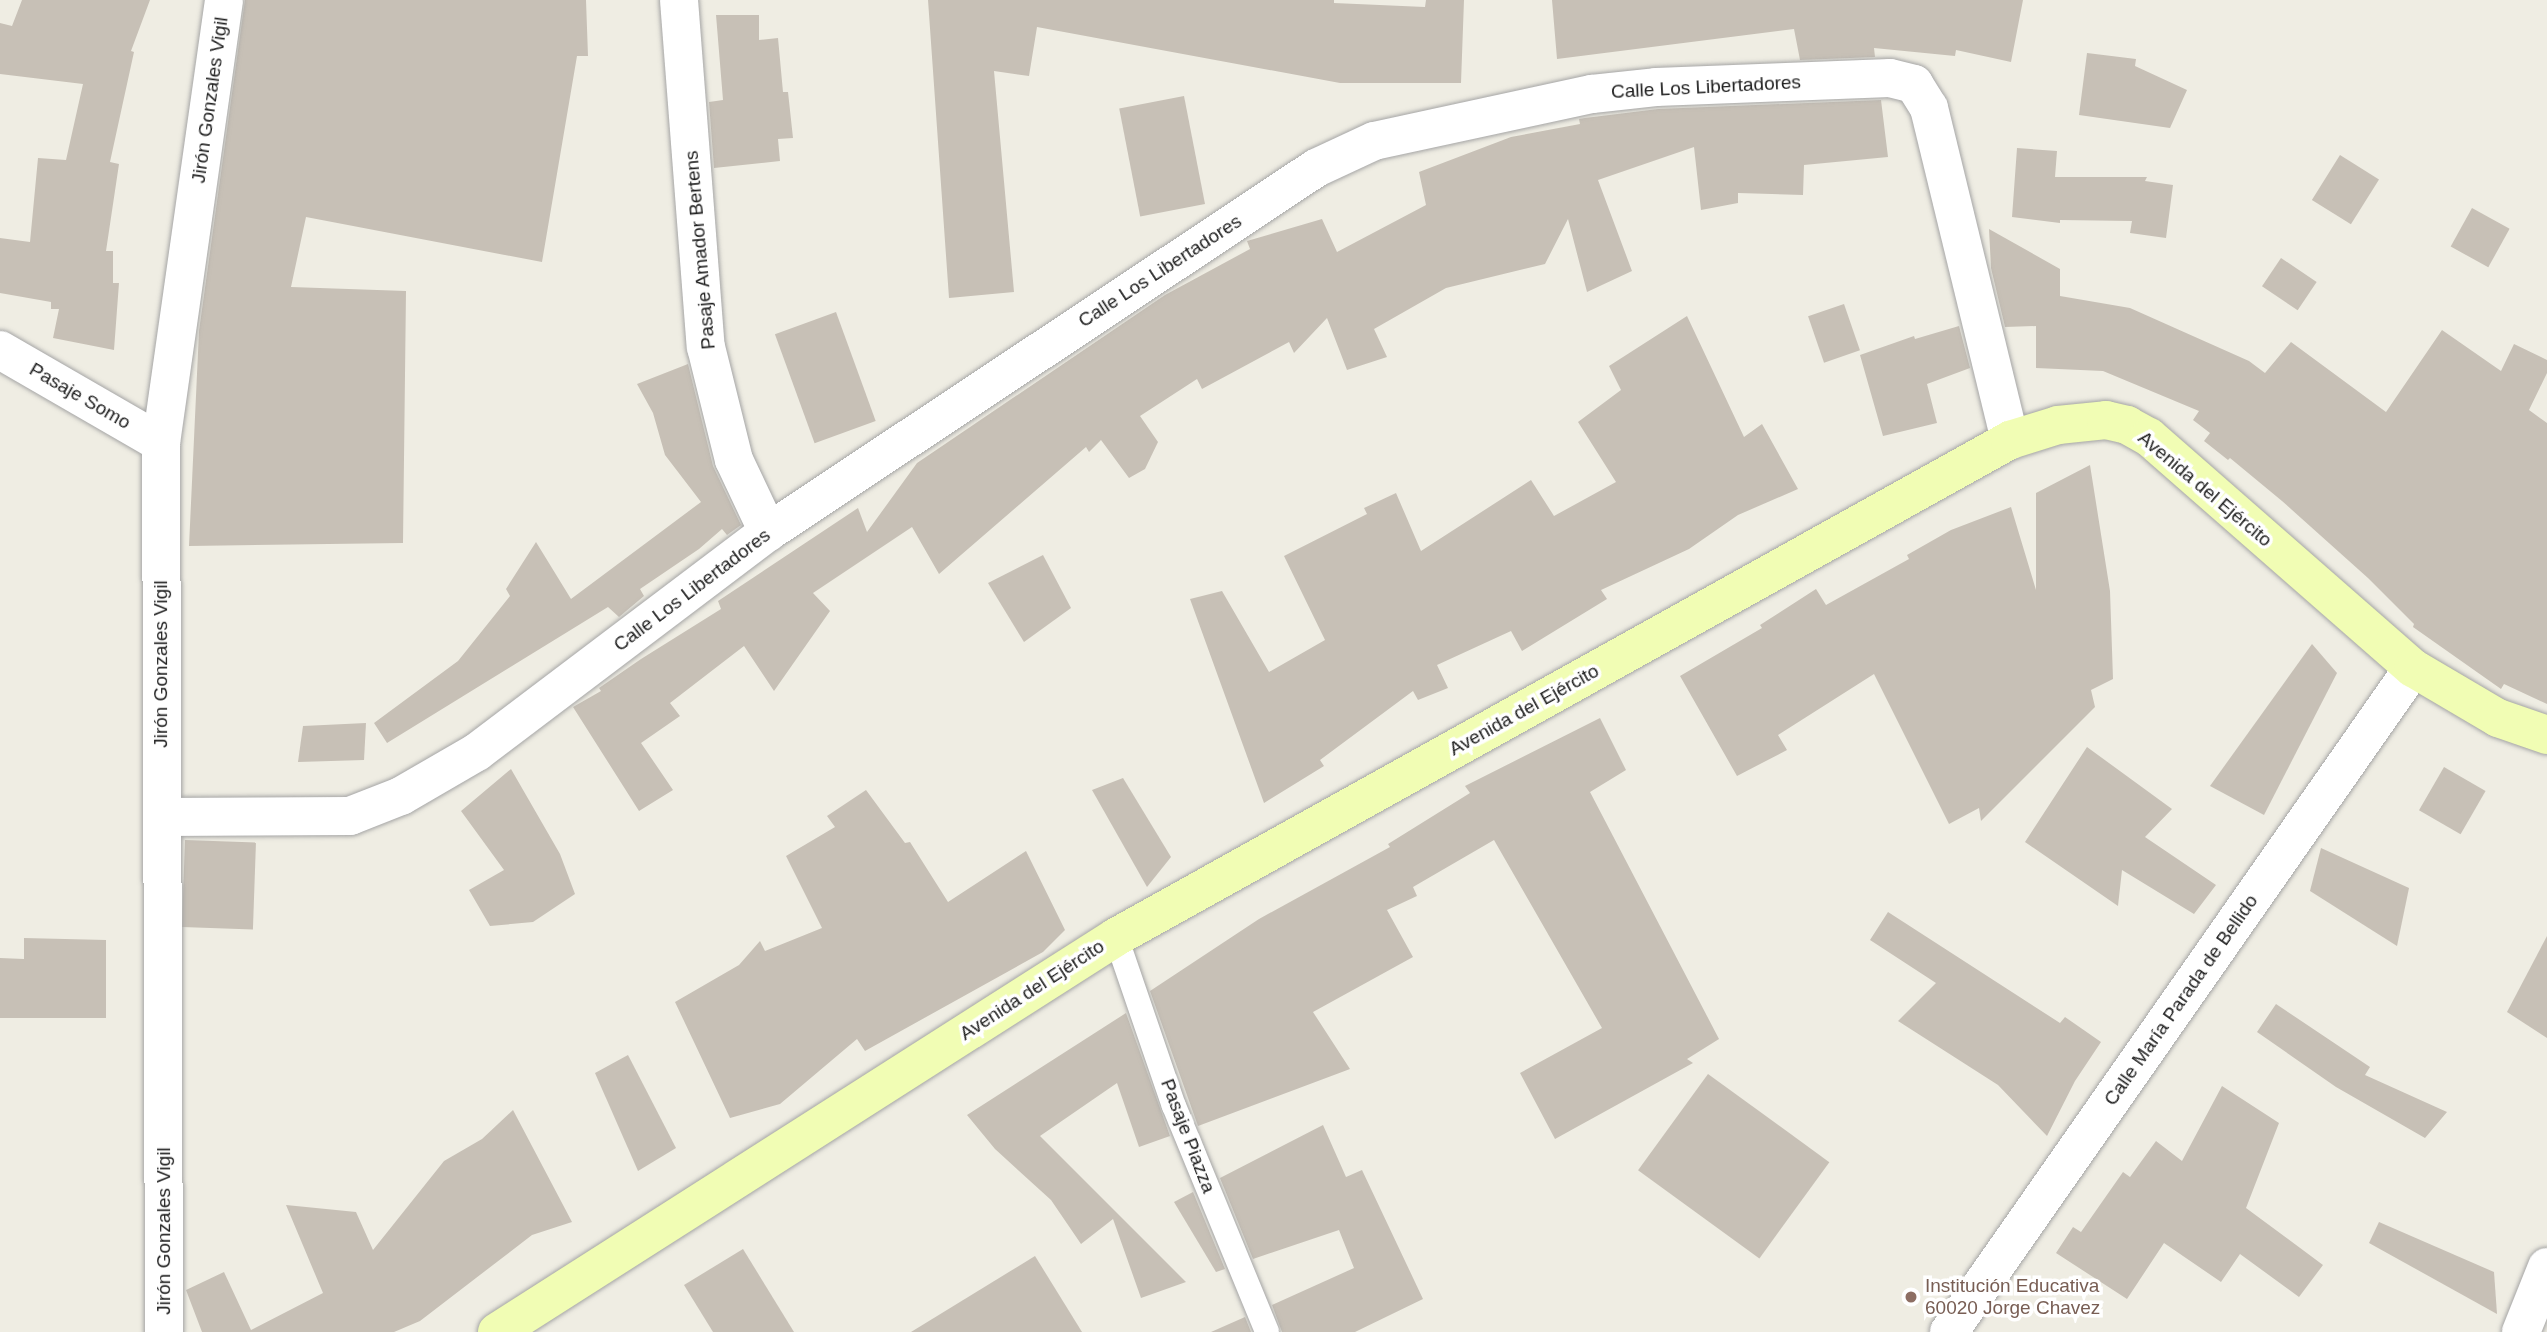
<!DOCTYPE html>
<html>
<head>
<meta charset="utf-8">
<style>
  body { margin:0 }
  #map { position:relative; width:2547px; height:1332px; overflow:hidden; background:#efede3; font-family:Helvetica,sans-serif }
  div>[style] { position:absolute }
  .building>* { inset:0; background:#c7c0b6; transform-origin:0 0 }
  .roads { filter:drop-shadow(0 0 2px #a5a5a5) drop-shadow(0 0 2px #a5a5a5) }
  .service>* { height:24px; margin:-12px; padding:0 12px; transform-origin:12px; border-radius:12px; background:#fff }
  .minor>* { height:38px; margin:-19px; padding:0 19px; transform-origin:19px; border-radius:19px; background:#fff }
  .secondary>* { height:38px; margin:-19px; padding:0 19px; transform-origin:19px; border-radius:19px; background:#f1fdb4 }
  .dots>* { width:19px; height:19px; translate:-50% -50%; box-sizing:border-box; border:4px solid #fff; border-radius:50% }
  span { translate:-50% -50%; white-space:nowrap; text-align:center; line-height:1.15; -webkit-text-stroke:7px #fff; paint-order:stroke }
  .street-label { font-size:19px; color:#1e1e1e }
  .education-label { font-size:19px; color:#785e54 }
  .left { translate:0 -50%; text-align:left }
</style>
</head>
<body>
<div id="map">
  <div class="building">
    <i style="clip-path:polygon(22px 0,150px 0,131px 51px,134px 52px,110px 162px,119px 164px,106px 251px,113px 251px,113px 283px,119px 283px,114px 350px,53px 338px,59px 309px,51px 309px,51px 302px,0 293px,0 238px,30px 242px,38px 158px,66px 160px,83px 84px,0 74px,0 23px,12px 26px)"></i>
    <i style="clip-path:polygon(245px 0,586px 0,588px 56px,577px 56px,542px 262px,306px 217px,291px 287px,406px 291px,403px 543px,189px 546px,199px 331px)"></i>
    <i style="clip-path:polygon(928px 0,1334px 0,1334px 3px,1425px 7px,1426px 0,1464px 0,1461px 83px,1340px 83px,1037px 27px,1029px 76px,994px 71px,1014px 292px,949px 298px)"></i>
    <i style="clip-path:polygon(1552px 0,2023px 0,2011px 62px,1956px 50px,1955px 56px,1874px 48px,1875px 57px,1800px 60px,1794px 29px,1557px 59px)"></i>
    <i style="clip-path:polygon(716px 15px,759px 15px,759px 40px,778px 38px,783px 92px,788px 92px,793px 138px,778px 139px,780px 161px,714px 168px,709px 102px,723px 100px)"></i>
    <i style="clip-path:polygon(2087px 53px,2136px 59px,2135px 66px,2187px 90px,2170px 128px,2079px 115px)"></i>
    <i style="left:1184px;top:96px;width:110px;height:66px;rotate:79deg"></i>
    <i style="clip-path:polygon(1881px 100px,1888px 157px,1804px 165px,1803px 195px,1738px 193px,1738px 203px,1701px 210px,1694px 147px,1598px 180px,1632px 271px,1587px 292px,1568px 219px,1545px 264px,1446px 288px,1374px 329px,1387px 357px,1347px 370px,1327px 318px,1294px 353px,1289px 342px,1202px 389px,1197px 379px,1140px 416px,1158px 442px,1145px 469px,1129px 478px,1101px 440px,1089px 452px,1086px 447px,939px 574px,912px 527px,813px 593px,830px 611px,774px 691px,744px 646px,670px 703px,680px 716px,641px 743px,673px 790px,639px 811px,573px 707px,601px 691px,599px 688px,641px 659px,721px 609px,718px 601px,858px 508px,867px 532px,917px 463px,1165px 295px,1250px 249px,1247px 241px,1322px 219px,1337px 252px,1426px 205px,1419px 172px,1511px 137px,1580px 124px,1579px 119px,1585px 118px,1658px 109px)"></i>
    <i style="clip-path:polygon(2017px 148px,2057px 151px,2055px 177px,2147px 177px,2145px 181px,2173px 185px,2166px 238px,2130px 233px,2132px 221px,2060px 220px,2060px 223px,2012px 217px)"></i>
    <i style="left:2340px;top:155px;width:46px;height:53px;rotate:32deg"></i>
    <i style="left:2472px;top:208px;width:43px;height:44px;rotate:29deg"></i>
    <i style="clip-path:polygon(1989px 229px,2060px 269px,2060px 296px,2130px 308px,2249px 361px,2265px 373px,2291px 342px,2386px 412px,2442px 330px,2501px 371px,2514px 344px,2547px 360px,2547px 373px,2529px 410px,2547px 423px,2547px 704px,2504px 684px,2501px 689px,2413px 627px,2414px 624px,2368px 578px,2282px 501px,2230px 458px,2228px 460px,2204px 441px,2210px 433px,2193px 420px,2199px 411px,2103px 371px,2036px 368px,2036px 326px,2005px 327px,1991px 268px)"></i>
    <i style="left:2281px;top:258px;width:43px;height:34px;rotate:34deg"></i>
    <i style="left:1844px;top:304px;width:49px;height:38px;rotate:71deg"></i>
    <i style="left:836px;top:312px;width:116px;height:65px;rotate:70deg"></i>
    <i style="clip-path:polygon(1687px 316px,1744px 437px,1762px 424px,1798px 489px,1738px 515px,1689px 549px,1601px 590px,1607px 599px,1522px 651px,1511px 631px,1437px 665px,1448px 688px,1418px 700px,1413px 691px,1320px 760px,1324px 766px,1264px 803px,1190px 599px,1222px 591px,1269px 672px,1325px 640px,1284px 556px,1367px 514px,1364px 508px,1396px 493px,1421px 551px,1531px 480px,1554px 516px,1616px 482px,1578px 422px,1621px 390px,1609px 366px)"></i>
    <i style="clip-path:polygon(1959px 326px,1970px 368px,1927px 384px,1937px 423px,1883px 436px,1860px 355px,1914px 336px,1915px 339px)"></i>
    <i style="clip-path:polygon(688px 364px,713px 466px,741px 525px,727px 535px,722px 529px,699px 549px,640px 589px,644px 596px,619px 617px,608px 607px,387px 743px,374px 723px,458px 661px,510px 596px,506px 589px,536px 542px,571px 599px,701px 502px,665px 455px,653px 413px,637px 384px)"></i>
    <i style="clip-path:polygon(2090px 465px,2110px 591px,2113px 679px,2091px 690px,2095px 707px,1981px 821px,1979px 808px,1949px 824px,1874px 674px,1778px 735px,1787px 750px,1737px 776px,1680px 676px,1762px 628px,1760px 625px,1816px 589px,1826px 605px,1909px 559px,1907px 555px,1951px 530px,2011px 507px,2036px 590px,2036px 493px)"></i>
    <i style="clip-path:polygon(1043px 555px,1071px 608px,1024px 642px,988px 583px)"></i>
    <i style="clip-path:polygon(2312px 644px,2337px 673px,2264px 815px,2210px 786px)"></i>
    <i style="clip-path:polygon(1600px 718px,1626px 770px,1590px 792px,1719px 1039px,1687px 1059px,1693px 1063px,1555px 1139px,1520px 1073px,1602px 1028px,1494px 840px,1413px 887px,1417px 896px,1387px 910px,1413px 957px,1313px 1012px,1350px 1069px,1198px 1126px,1150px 991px,1259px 919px,1390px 847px,1388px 844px,1470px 793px,1465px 786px)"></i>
    <i style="clip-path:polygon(366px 723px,364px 760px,298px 762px,303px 726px)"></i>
    <i style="clip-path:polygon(2087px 747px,2172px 809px,2145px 837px,2216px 885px,2194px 914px,2122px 870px,2118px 906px,2025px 842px)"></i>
    <i style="left:2444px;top:767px;width:48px;height:50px;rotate:30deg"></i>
    <i style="clip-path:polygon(511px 769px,560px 854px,575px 894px,533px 922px,490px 926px,469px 890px,504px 870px,461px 811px)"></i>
    <i style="clip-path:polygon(1123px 778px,1171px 857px,1147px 887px,1092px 790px)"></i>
    <i style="clip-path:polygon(866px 790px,905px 843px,910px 842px,948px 902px,1026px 851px,1065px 930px,1043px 952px,865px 1051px,857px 1039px,780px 1104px,730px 1118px,675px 1002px,739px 965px,760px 941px,765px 951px,822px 928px,786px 856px,835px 827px,827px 816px)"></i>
    <i style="left:185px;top:840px;width:71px;height:87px;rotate:2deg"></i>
    <i style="clip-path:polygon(2321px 848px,2409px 888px,2397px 946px,2310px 891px)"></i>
    <i style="clip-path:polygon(1888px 912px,2060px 1023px,2065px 1017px,2101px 1042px,2075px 1081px,2047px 1136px,1998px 1085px,1898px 1021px,1936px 983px,1870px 940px)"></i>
    <i style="clip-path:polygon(2547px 936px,2547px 1038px,2507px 1012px)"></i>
    <i style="clip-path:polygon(24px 938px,106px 940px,106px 1018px,0 1018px,0 958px,24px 959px)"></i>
    <i style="clip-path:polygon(2276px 1004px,2370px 1067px,2365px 1075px,2447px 1112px,2425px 1138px,2336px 1087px,2257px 1032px)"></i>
    <i style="clip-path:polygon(1126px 1013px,1170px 1136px,1139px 1147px,1117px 1083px,1040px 1136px,1186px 1282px,1141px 1298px,1113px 1219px,1081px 1244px,1051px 1200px,995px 1149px,967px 1115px)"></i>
    <i style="clip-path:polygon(628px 1055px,676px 1148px,638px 1171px,595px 1073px)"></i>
    <i style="left:1708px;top:1074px;width:150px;height:119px;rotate:36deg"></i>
    <i style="clip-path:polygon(2222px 1086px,2279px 1123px,2246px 1208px,2323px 1265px,2299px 1297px,2240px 1254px,2221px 1282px,2164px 1243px,2127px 1299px,2056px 1253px,2073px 1227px,2081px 1232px,2123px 1172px,2130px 1177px,2156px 1141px,2182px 1161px)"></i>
    <i style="clip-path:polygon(513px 1110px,572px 1222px,532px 1235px,420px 1321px,394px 1332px,202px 1332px,186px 1290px,224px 1272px,251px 1330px,323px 1293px,286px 1205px,356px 1212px,373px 1250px,444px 1161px,482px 1139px)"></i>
    <i style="clip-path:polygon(1323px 1125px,1346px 1177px,1362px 1170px,1423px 1299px,1355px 1332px,1282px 1332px,1272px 1305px,1354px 1268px,1339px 1230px,1253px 1259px,1220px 1178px)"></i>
    <i style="clip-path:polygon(1193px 1192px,1225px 1269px,1216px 1272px,1174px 1202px)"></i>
    <i style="clip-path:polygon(2379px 1222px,2494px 1272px,2497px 1314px,2369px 1243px)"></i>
    <i style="clip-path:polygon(743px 1249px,794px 1332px,713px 1332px,684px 1285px)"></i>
    <i style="clip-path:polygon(1035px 1256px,1082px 1332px,911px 1332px)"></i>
    <i style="clip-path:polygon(1245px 1317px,1251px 1332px,1211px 1332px)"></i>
  </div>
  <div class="roads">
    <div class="service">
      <i style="left:1116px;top:937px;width:179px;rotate:71.1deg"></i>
      <i style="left:1174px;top:1106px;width:244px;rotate:67.6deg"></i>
    </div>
    <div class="minor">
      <i style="left:679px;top:0;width:348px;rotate:85.6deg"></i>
      <i style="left:706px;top:347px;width:116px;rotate:76.1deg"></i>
      <i style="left:734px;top:460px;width:80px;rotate:64.7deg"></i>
      <i style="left:0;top:350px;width:186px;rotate:30deg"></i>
      <i style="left:162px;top:817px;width:188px;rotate:-0.3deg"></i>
      <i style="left:350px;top:816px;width:55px;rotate:-21.4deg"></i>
      <i style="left:401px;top:796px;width:88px;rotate:-30.1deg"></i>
      <i style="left:477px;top:752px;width:365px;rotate:-37.1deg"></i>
      <i style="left:768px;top:532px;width:658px;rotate:-33.59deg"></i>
      <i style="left:1316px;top:168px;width:64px;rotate:-25deg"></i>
      <i style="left:1374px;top:141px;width:223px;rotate:-12.2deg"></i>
      <i style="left:1592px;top:94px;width:64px;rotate:-6.2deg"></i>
      <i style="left:1656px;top:87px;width:234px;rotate:-2.2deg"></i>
      <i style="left:1890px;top:78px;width:25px;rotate:14deg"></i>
      <i style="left:1914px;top:84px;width:28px;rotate:58deg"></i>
      <i style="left:1929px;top:108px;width:342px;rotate:76.3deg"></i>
      <i style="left:164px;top:1332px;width:889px;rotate:-90.19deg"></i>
      <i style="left:161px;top:443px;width:447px;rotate:-81.9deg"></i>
      <i style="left:1949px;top:1332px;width:810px;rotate:-55.05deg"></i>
      <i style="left:2521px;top:1332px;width:70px;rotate:-68.2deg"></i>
    </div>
    <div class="secondary">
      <i style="left:497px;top:1332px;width:734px;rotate:-32.54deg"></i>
      <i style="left:1116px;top:937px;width:1023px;rotate:-29.07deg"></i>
      <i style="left:2010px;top:440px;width:50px;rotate:-17.4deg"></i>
      <i style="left:2058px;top:425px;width:48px;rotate:-5.9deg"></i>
      <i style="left:2106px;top:420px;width:22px;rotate:13deg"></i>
      <i style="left:2127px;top:425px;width:25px;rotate:29deg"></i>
      <i style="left:2149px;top:437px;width:351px;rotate:41.2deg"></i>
      <i style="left:2413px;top:668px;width:99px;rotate:30.5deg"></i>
      <i style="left:2498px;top:718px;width:52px;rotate:19.1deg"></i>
    </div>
  </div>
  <div class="dots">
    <i style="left:1911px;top:1297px;background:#8d6e63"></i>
  </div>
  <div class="street-label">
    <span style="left:1706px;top:87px;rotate:-3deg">Calle Los Libertadores</span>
    <span style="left:210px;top:100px;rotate:-82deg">Jirón Gonzales Vigil</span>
    <span style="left:700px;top:250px;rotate:-95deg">Pasaje Amador Bertens</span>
    <span style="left:1160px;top:271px;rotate:-33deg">Calle Los Libertadores</span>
    <span style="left:80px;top:396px;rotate:30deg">Pasaje Somo</span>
    <span style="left:2205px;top:489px;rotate:40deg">Avenida del Ejército</span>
    <span style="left:692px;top:590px;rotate:-37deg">Calle Los Libertadores</span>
    <span style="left:161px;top:664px;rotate:-90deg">Jirón Gonzales Vigil</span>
    <span style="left:1524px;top:710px;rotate:-29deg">Avenida del Ejército</span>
    <span style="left:1032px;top:990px;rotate:-33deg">Avenida del Ejército</span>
    <span style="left:2181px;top:1000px;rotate:-55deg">Calle María Parada de Bellido</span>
    <span style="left:1188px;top:1136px;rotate:69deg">Pasaje Piazza</span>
    <span style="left:164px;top:1231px;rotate:-90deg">Jirón Gonzales Vigil</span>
  </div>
  <div class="education-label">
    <span class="left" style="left:1925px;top:1297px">Institución Educativa<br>60020 Jorge Chavez</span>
  </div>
</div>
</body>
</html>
